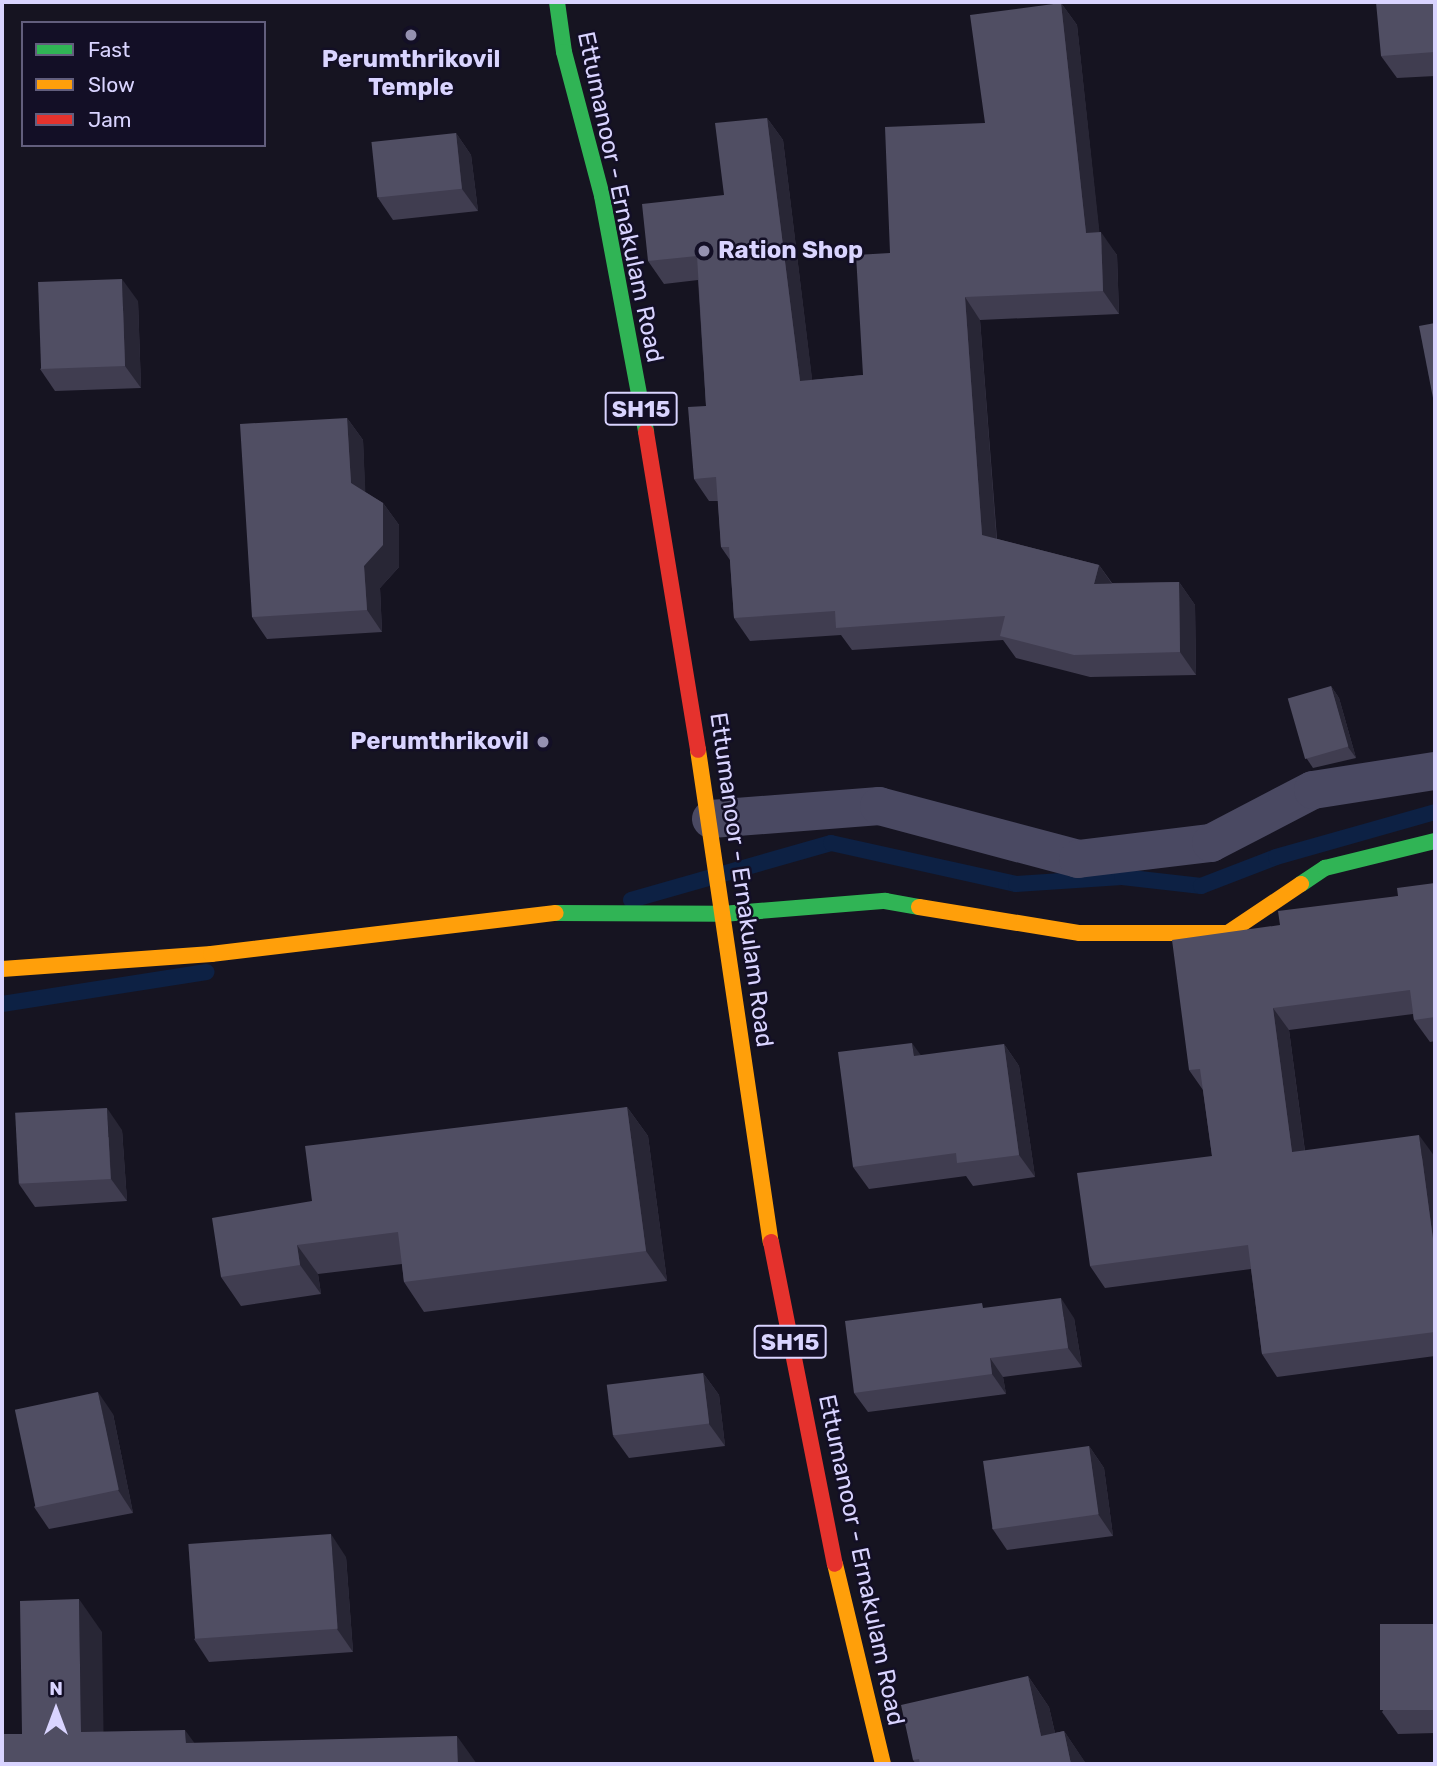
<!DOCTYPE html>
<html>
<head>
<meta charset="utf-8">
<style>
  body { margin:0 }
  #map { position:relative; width:1437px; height:1766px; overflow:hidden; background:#161421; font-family:Rubik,sans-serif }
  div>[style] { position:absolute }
  .stream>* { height:16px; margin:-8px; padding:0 8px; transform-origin:8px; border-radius:8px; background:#0d2144 }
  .street>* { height:38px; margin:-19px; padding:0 19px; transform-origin:19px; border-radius:19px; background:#4a4962 }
  .fast>* { height:16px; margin:-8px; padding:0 8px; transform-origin:8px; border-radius:8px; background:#30b455 }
  .slow>* { height:16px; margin:-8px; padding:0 8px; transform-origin:8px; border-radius:8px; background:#ff9f0a }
  .jam>* { height:16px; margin:-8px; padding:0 8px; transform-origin:8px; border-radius:8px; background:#e5322d }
  .wall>* { inset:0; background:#403d50 }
  .shaded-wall>* { inset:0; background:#282635 }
  .building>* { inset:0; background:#504e63; transform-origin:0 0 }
  .dots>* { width:19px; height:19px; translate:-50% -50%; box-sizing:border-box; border:4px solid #130f26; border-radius:50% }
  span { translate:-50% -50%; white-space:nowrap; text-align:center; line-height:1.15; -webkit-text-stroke:5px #130f26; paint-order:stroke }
  .shield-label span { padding:2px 5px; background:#130f26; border:2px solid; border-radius:5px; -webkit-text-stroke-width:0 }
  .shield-label { font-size:23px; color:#d9d4ff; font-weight:700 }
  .poi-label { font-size:24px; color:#d9d4ff; font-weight:700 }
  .left { translate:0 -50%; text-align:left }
  .right { translate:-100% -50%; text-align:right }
  .street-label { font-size:24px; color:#d9d4ff }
  .frame { position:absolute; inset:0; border:4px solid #d9d4ff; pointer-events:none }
  .legend { position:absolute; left:21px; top:21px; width:245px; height:126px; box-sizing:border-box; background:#130f26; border:2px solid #625e7d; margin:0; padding:9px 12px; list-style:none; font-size:21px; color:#d9d4ff }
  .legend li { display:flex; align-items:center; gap:14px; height:35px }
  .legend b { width:35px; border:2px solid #625e7d }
  .north { position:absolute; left:21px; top:1675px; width:70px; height:70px; -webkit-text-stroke:5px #130f26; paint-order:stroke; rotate:0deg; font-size:19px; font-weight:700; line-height:28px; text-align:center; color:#d9d4ff }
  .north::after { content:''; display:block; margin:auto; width:24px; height:32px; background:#d9d4ff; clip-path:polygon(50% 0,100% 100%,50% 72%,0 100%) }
</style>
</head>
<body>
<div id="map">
  <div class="stream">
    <i style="left:631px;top:900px;width:208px;rotate:-15.9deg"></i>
    <i style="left:831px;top:843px;width:189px;rotate:12.5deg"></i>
    <i style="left:1016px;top:884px;width:106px;rotate:-3.8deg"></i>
    <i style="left:1122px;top:877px;width:80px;rotate:6.5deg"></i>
    <i style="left:1201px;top:886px;width:80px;rotate:-21.1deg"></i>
    <i style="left:1276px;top:857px;width:165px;rotate:-15.8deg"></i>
    <i style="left:2px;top:1004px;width:207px;rotate:-8.9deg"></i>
  </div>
  <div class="street">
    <i style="left:711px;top:819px;width:169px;rotate:-4.4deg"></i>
    <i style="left:879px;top:806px;width:206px;rotate:14.9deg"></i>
    <i style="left:1078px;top:859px;width:134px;rotate:-6.9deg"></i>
    <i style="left:1211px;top:843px;width:115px;rotate:-27.5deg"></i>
    <i style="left:1313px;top:790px;width:123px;rotate:-8.9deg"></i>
  </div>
  <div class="fast">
    <i style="left:557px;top:2px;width:50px;rotate:82deg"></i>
    <i style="left:564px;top:52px;width:149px;rotate:75.2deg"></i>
    <i style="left:602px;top:196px;width:240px;rotate:79.4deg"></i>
    <i style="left:1301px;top:884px;width:29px;rotate:-34deg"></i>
    <i style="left:1325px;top:868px;width:113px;rotate:-13.8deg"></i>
    <i style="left:556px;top:913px;width:166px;rotate:0.3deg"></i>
    <i style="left:722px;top:914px;width:164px;rotate:-4.6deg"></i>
    <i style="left:885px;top:901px;width:35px;rotate:10deg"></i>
  </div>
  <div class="slow">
    <i style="left:698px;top:750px;width:497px;rotate:81.6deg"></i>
    <i style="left:919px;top:907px;width:163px;rotate:9.2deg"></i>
    <i style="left:1080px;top:933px;width:148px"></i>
    <i style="left:1228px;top:933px;width:88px;rotate:-33.9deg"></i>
    <i style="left:2px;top:969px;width:210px;rotate:-4.1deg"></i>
    <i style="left:211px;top:954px;width:347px;rotate:-6.8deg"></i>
    <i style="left:835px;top:1564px;width:206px;rotate:76.5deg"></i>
  </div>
  <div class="jam">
    <i style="left:646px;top:432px;width:322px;rotate:80.7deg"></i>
    <i style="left:771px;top:1242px;width:328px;rotate:78.8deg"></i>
  </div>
  <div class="wall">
    <i style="clip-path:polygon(1435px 2px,1435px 76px,1397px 78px,1381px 56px)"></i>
    <i style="clip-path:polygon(1061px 3px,1077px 25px,1099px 232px,1117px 255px,1119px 314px,980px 320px,997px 539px,1099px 565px,1112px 583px,1179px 582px,1195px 605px,1196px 675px,1090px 677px,1016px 658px,1003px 640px,852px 650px,841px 635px,750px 641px,734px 618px,730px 560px,721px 547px,718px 501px,709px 501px,694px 479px,706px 406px,698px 280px,664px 284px,648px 261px,724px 195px,767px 118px,783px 140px,812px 380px,863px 375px,890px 253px,985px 123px)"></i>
    <i style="clip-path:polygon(456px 133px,471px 155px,478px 211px,393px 220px,378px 198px)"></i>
    <i style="clip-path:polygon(138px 301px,141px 388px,55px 391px,40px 369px)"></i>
    <i style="clip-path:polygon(347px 418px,363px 440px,365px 492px,383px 503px,399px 525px,399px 567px,380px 588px,382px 632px,267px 639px,252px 617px)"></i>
    <i style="clip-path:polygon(1331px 686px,1339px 698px,1356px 758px,1313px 768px,1305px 756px)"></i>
    <i style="clip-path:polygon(1435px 883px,1435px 1041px,1430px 1042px,1414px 1020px,1413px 1014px,1289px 1030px,1305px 1151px,1435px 1157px,1435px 1356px,1277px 1377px,1262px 1354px,1251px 1269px,1105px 1288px,1090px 1266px,1212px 1156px,1203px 1090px,1189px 1070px,1280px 925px,1398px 896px)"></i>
    <i style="clip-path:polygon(1004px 1044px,1019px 1066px,1035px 1177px,973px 1186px,966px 1176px,869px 1189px,853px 1167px)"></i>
    <i style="clip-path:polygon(627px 1107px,648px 1136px,667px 1281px,424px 1312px,404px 1282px,402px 1264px,318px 1274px,321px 1294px,241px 1306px,221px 1277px,312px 1201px)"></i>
    <i style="clip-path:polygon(122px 1130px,127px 1201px,35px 1207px,19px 1184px)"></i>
    <i style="clip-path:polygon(985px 1308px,1074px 1318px,1082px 1367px,1003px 1377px,1006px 1394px,868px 1412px,854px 1393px)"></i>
    <i style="clip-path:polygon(703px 1373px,719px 1395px,725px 1446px,629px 1458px,613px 1436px)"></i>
    <i style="clip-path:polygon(113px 1414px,133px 1513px,49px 1529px,34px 1507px)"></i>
    <i style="clip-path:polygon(1089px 1446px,1104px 1468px,1113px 1536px,1007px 1550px,992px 1528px)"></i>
    <i style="clip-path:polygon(346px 1557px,353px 1652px,209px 1662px,194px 1639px)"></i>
    <i style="clip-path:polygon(1435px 1624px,1435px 1733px,1398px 1734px,1382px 1712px)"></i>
    <i style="clip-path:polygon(1028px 1676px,1049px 1707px,1055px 1733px,1064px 1731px,1086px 1764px,916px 1764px,913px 1760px)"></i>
  </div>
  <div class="shaded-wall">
    <i style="clip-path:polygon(1061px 3px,1077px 25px,1102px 255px,1086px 233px)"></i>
    <i style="clip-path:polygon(767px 118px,783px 140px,815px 403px,800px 381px)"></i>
    <i style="clip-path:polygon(456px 133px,471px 155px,478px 211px,462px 189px)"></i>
    <i style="clip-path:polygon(1101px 232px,1117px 255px,1119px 314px,1103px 291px)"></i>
    <i style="clip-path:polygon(122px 279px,138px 301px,141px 388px,125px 366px)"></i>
    <i style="clip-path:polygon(965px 297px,980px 320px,998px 558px,982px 535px)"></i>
    <i style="clip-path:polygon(347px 418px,363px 440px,366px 505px,351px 483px)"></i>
    <i style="clip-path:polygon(383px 503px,399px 525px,399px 567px,380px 588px,382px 632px,367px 610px,364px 566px)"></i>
    <i style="clip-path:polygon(1099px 565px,1114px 587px,1094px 584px)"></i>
    <i style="clip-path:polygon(1179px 582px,1195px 605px,1196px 675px,1180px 652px)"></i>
    <i style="clip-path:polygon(1331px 686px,1339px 698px,1356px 758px,1348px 747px)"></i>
    <i style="clip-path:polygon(1273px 1008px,1289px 1030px,1308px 1175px,1292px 1152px)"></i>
    <i style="clip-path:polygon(912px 1043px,928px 1065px,914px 1056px)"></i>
    <i style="clip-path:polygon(1004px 1044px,1019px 1066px,1035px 1177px,1019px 1155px)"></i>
    <i style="clip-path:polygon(627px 1107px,648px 1136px,667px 1281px,646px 1251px)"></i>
    <i style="clip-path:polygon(107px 1108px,122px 1130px,127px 1201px,111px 1179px)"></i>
    <i style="clip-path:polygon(1419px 1135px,1435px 1157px,1435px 1254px)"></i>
    <i style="clip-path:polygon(297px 1245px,318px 1274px,321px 1294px,300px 1265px)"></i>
    <i style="clip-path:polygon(1061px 1298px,1074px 1318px,1082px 1367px,1068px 1348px)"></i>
    <i style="clip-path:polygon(990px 1358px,1003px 1377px,1006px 1394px,992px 1374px)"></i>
    <i style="clip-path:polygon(703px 1373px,719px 1395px,725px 1446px,709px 1424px)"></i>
    <i style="clip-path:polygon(98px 1392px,113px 1414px,133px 1513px,118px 1490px)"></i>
    <i style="clip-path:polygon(1089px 1446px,1104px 1468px,1113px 1536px,1098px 1514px)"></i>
    <i style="clip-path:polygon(331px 1534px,346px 1557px,353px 1652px,337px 1629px)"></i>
    <i style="clip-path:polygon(79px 1599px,102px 1632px,104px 1764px,81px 1732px)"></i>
    <i style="clip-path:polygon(1028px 1676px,1049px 1707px,1062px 1764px,1041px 1736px)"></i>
    <i style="clip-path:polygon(185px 1730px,209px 1763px,186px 1743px)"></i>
    <i style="clip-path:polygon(1064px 1731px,1085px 1762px,1086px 1764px,1071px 1764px)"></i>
    <i style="clip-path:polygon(457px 1736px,477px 1764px,458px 1764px)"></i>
  </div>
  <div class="building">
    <i style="clip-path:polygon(1376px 2px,1435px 2px,1435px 52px,1381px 56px)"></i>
    <i style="clip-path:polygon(1061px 3px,1086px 233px,1101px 232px,1103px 291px,965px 297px,982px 535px,1099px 565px,1094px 584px,1179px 582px,1180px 652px,1074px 655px,1000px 636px,1005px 616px,836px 628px,835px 611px,734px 618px,729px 547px,721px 547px,716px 477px,694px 479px,688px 407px,706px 406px,697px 256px,648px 261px,642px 204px,724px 195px,715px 123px,767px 118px,800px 381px,863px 375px,856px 255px,890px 253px,885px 127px,985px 123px,970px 15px)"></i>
    <i style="left:456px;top:133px;width:56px;height:85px;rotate:84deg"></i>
    <i style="left:122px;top:279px;width:87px;height:84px;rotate:88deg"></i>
    <i style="clip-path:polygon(1435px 323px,1435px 397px,1433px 398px,1419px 326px)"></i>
    <i style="clip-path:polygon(347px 418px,351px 483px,383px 503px,383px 545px,364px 566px,367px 610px,252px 617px,240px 424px)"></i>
    <i style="left:1331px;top:686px;width:63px;height:45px;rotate:74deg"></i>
    <i style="clip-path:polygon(1435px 883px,1435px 1017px,1414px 1020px,1410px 990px,1273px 1008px,1292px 1152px,1419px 1135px,1435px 1254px,1435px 1332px,1262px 1354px,1248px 1245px,1090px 1266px,1077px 1173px,1212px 1156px,1200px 1069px,1189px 1070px,1172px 940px,1280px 925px,1278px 911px,1398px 896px,1397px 888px)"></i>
    <i style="clip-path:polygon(912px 1043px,914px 1056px,1004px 1044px,1019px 1155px,957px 1163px,956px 1153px,853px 1167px,838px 1052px)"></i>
    <i style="clip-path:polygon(627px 1107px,646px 1251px,404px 1282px,398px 1232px,297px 1245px,300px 1265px,221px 1277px,212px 1218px,312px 1201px,305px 1146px)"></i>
    <i style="left:107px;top:1108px;width:71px;height:92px;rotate:87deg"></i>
    <i style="clip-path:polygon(1061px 1298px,1068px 1348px,990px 1358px,992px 1374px,854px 1393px,845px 1321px,982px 1303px,983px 1308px)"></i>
    <i style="left:703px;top:1373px;width:51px;height:97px;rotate:83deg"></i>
    <i style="left:98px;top:1392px;width:100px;height:85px;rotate:78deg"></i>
    <i style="left:1089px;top:1446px;width:69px;height:107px;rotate:82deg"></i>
    <i style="left:331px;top:1534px;width:95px;height:143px;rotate:86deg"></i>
    <i style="clip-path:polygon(79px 1599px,81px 1732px,185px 1730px,186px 1743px,457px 1736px,458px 1764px,2px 1764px,2px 1734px,22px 1734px,20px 1601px)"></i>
    <i style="left:1435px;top:1624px;width:86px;height:55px;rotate:90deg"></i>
    <i style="clip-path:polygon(1028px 1676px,1041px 1736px,1064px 1731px,1071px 1764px,920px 1764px,919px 1759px,913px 1760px,901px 1705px)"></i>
  </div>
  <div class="dots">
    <i style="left:411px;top:35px;background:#9591b1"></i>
    <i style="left:704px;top:251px;background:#9591b1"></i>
    <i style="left:543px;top:742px;background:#9591b1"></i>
  </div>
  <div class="shield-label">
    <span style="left:641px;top:409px">SH15</span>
    <span style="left:790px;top:1342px">SH15</span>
  </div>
  <div class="poi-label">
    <span style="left:411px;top:74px">Perumthrikovil<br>Temple</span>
    <span class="left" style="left:718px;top:251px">Ration Shop</span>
    <span class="right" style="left:529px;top:742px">Perumthrikovil</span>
  </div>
  <div class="street-label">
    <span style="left:620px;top:197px;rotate:78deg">Ettumanoor - Ernakulam Road</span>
    <span style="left:741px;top:880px;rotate:82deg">Ettumanoor - Ernakulam Road</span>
    <span style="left:861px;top:1560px;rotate:78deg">Ettumanoor - Ernakulam Road</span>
  </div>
  <div class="frame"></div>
  <ul class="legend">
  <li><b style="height:9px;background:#30b455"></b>Fast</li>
  <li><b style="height:9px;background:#ff9f0a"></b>Slow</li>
  <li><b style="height:9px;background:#e5322d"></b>Jam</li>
  </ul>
  <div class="north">N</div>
</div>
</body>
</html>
